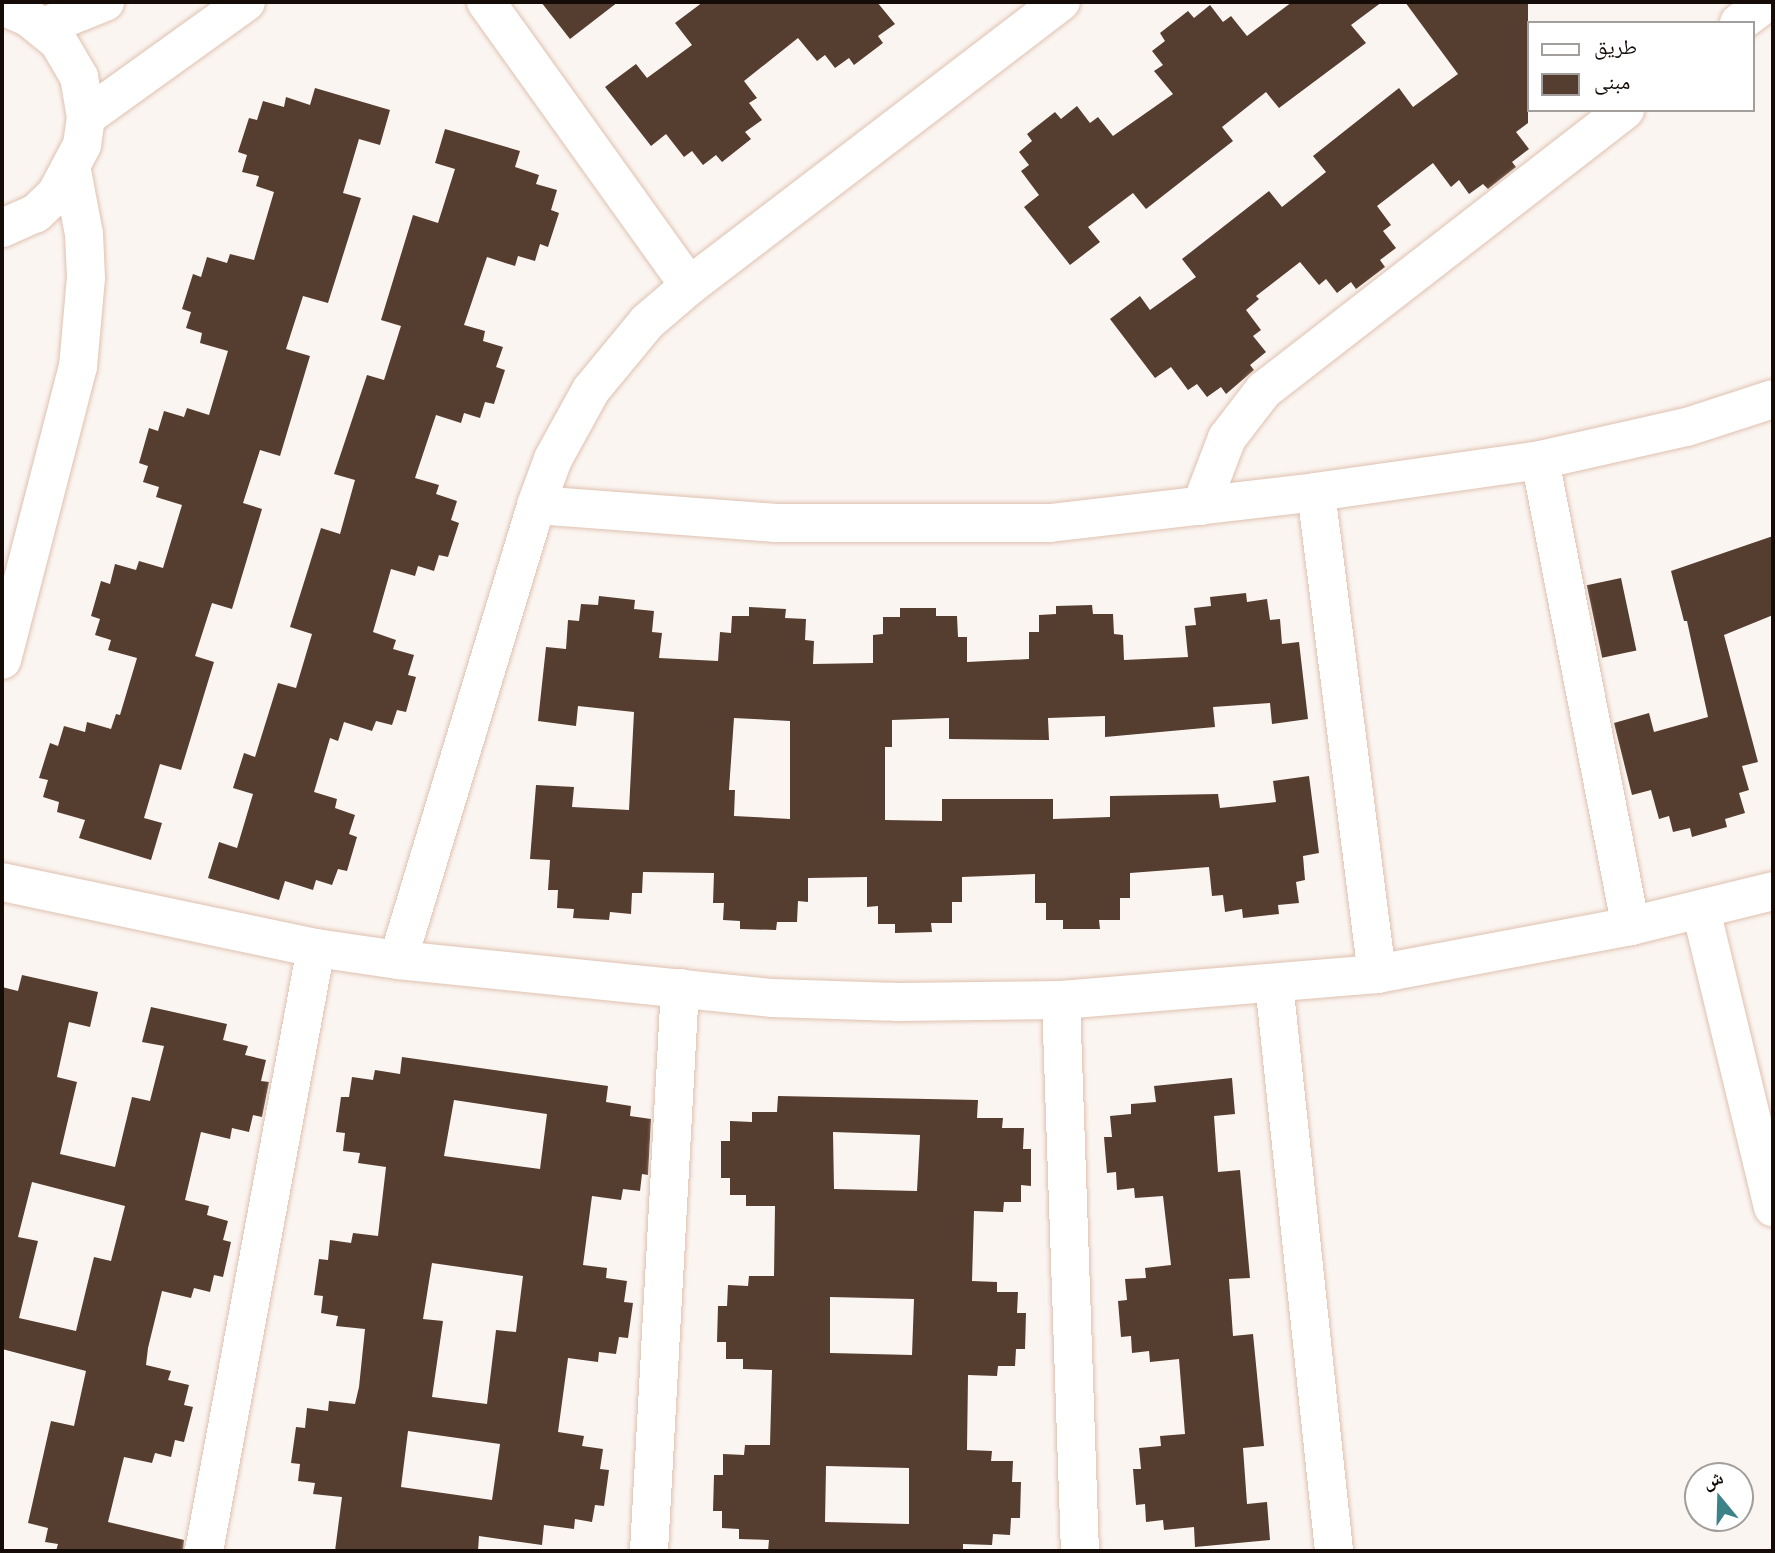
<!DOCTYPE html>
<html>
<head>
<meta charset="utf-8">
<style>
  body { margin:0 }
  #map { position:relative; width:1775px; height:1553px; overflow:hidden; background:#fbf5f1; font-family:"Noto Sans","Noto Naskh Arabic",sans-serif }
  div>[style] { position:absolute }
  .building>* { inset:0; background:#553d2f; transform-origin:0 0 }
  .roads { filter:drop-shadow(0 0 2px #dfc1b0) drop-shadow(0 0 2px #dfc1b0) }
  .street>* { height:38px; margin:-19px; padding:0 19px; transform-origin:19px; border-radius:19px; background:#fff }
  .secondary>* { height:38px; margin:-19px; padding:0 19px; transform-origin:19px; border-radius:19px; background:#fff }
  span { translate:-50% -50%; white-space:nowrap; text-align:center; line-height:1.15; -webkit-text-stroke:7px #fff; paint-order:stroke }
  .frame { position:absolute; inset:0; border:4px solid #160c07; pointer-events:none }
  .legend { position:absolute; left:1527px; top:21px; width:228px; height:91px; box-sizing:border-box; background:#fff; border:2px solid #a29e9c; margin:0; padding:9px 12px; list-style:none; font-size:21px; color:#160c07 }
  .legend li { display:flex; align-items:center; gap:14px; height:35px }
  .legend b { width:35px; border:2px solid #a29e9c }
  .north { position:absolute; left:1684px; top:1462px; width:70px; height:70px; box-sizing:border-box; background:#fff; border:2px solid #a29e9c; border-radius:50%; rotate:341deg; font-size:19px; font-weight:700; line-height:28px; text-align:center; color:#160c07 }
  .north::after { content:''; display:block; margin:auto; width:24px; height:32px; background:#3b8389; clip-path:polygon(50% 0,100% 100%,50% 72%,0 100%) }
</style>
</head>
<body>
<div id="map">
  <div class="building">
    <i style="clip-path:polygon(541px 2px,618px 2px,570px 39px)"></i>
    <i style="clip-path:polygon(703px 2px,877px 2px,895px 24px,878px 36px,883px 43px,854px 65px,849px 58px,835px 68px,825px 55px,817px 61px,798px 38px,744px 81px,757px 98px,749px 103px,762px 120px,745px 132px,751px 139px,722px 162px,716px 155px,703px 165px,692px 151px,684px 157px,666px 134px,651px 146px,605px 87px,636px 64px,647px 78px,692px 45px,675px 23px)"></i>
    <i style="clip-path:polygon(1292px 2px,1382px 2px,1351px 25px,1366px 43px,1279px 108px,1266px 92px,1222px 127px,1233px 141px,1146px 209px,1133px 193px,1088px 227px,1100px 242px,1070px 265px,1024px 207px,1039px 195px,1021px 171px,1029px 165px,1019px 152px,1032px 141px,1027px 134px,1055px 112px,1061px 119px,1077px 106px,1090px 123px,1098px 117px,1113px 136px,1173px 94px,1154px 71px,1163px 65px,1152px 51px,1165px 41px,1160px 33px,1188px 11px,1194px 18px,1210px 5px,1223px 22px,1231px 16px,1247px 36px)"></i>
    <i style="clip-path:polygon(1405px 2px,1528px 2px,1528px 123px,1516px 132px,1529px 149px,1512px 162px,1516px 167px,1488px 189px,1483px 184px,1469px 194px,1459px 180px,1451px 187px,1433px 163px,1377px 206px,1391px 225px,1383px 231px,1396px 248px,1380px 260px,1385px 267px,1356px 289px,1351px 282px,1337px 293px,1326px 279px,1319px 285px,1300px 262px,1256px 296px,1259px 299px,1246px 310px,1261px 330px,1253px 336px,1266px 352px,1250px 365px,1254px 370px,1226px 394px,1221px 387px,1207px 397px,1197px 384px,1188px 390px,1171px 367px,1155px 378px,1110px 319px,1140px 296px,1150px 310px,1196px 277px,1182px 259px,1269px 191px,1282px 207px,1326px 172px,1313px 156px,1399px 88px,1413px 107px,1458px 74px)"></i>
    <i style="clip-path:polygon(315px 88px,390px 110px,380px 145px,359px 139px,343px 193px,361px 198px,328px 303px,303px 296px,286px 349px,310px 356px,280px 456px,260px 450px,243px 503px,262px 509px,232px 609px,212px 603px,195px 656px,214px 662px,181px 770px,160px 764px,144px 818px,162px 823px,151px 860px,79px 838px,85px 820px,57px 812px,59px 802px,43px 797px,48px 780px,39px 778px,50px 743px,58px 746px,64px 726px,85px 732px,87px 722px,111px 729px,116px 714px,120px 715px,137px 658px,108px 650px,111px 640px,95px 635px,100px 619px,91px 616px,101px 581px,110px 584px,115px 564px,136px 570px,139px 561px,163px 568px,182px 505px,156px 497px,159px 487px,143px 482px,148px 466px,139px 463px,149px 428px,158px 431px,164px 411px,184px 417px,187px 408px,209px 415px,228px 351px,200px 343px,202px 333px,186px 328px,191px 312px,182px 309px,193px 274px,201px 277px,207px 257px,227px 263px,230px 254px,254px 260px,274px 192px,256px 186px,259px 176px,242px 172px,247px 155px,238px 152px,249px 118px,257px 120px,263px 101px,284px 107px,286px 97px,310px 105px)"></i>
    <i style="clip-path:polygon(445px 129px,520px 151px,515px 167px,539px 175px,536px 184px,557px 190px,551px 210px,559px 213px,548px 247px,540px 244px,535px 261px,518px 256px,515px 266px,487px 257px,464px 325px,485px 331px,483px 341px,503px 347px,496px 367px,505px 370px,494px 404px,485px 402px,480px 418px,464px 413px,461px 423px,436px 415px,415px 478px,439px 485px,436px 494px,457px 501px,451px 520px,459px 523px,448px 557px,439px 555px,434px 571px,418px 566px,415px 576px,391px 569px,373px 632px,396px 640px,393px 649px,414px 655px,408px 675px,416px 677px,406px 712px,397px 710px,392px 725px,376px 721px,372px 731px,344px 722px,338px 741px,330px 738px,314px 792px,337px 799px,335px 808px,355px 815px,349px 834px,357px 837px,347px 871px,338px 869px,332px 885px,316px 880px,313px 890px,285px 881px,279px 900px,208px 878px,219px 842px,237px 848px,253px 794px,233px 788px,244px 753px,255px 757px,278px 683px,296px 688px,312px 634px,290px 627px,321px 528px,340px 534px,355px 480px,334px 474px,367px 375px,384px 380px,401px 326px,381px 320px,413px 215px,438px 223px,455px 169px,435px 163px)"></i>
    <i style="clip-path:polygon(1773px 536px,1773px 615px,1724px 635px,1758px 762px,1742px 766px,1749px 790px,1739px 793px,1745px 813px,1725px 819px,1727px 827px,1692px 837px,1690px 828px,1673px 832px,1669px 816px,1659px 819px,1651px 790px,1632px 795px,1614px 723px,1649px 713px,1654px 732px,1708px 717px,1687px 621px,1684px 621px,1671px 571px)"></i>
    <i style="left:1621px;top:578px;width:74px;height:35px;rotate:78deg"></i>
    <i style="clip-path:polygon(evenodd,1246px 593px,1247px 602px,1267px 599px,1270px 620px,1280px 619px,1282px 644px,1299px 642px,1308px 719px,1272px 724px,1270px 703px,1213px 707px,1215px 727px,1105px 737px,1105px 716px,1048px 718px,1049px 740px,949px 739px,949px 718px,892px 720px,892px 747px,885px 747px,885px 820px,942px 821px,942px 799px,1053px 799px,1053px 819px,1110px 817px,1110px 796px,1218px 794px,1220px 808px,1276px 802px,1273px 781px,1309px 776px,1319px 853px,1303px 856px,1305px 880px,1296px 882px,1299px 903px,1278px 905px,1279px 914px,1243px 918px,1242px 909px,1225px 912px,1223px 895px,1212px 896px,1209px 867px,1130px 873px,1130px 898px,1120px 898px,1120px 920px,1099px 920px,1100px 929px,1063px 929px,1063px 920px,1046px 920px,1046px 903px,1035px 903px,1035px 874px,962px 877px,962px 902px,952px 902px,952px 923px,931px 923px,932px 932px,895px 933px,895px 924px,878px 924px,878px 906px,867px 907px,867px 877px,808px 878px,808px 902px,798px 901px,797px 922px,777px 922px,776px 930px,740px 929px,740px 921px,723px 920px,724px 903px,713px 903px,714px 873px,643px 872px,642px 893px,632px 893px,631px 914px,610px 912px,609px 920px,573px 918px,574px 909px,557px 908px,558px 890px,548px 890px,550px 860px,530px 859px,536px 785px,574px 787px,572px 807px,629px 810px,634px 712px,578px 706px,576px 726px,538px 721px,546px 647px,566px 649px,568px 620px,579px 621px,581px 604px,598px 605px,599px 596px,635px 600px,634px 609px,654px 611px,652px 632px,662px 633px,659px 658px,718px 661px,720px 632px,731px 633px,732px 616px,749px 616px,749px 607px,786px 609px,785px 618px,806px 619px,805px 640px,814px 641px,813px 664px,873px 663px,873px 635px,883px 634px,883px 617px,900px 617px,900px 608px,936px 608px,936px 616px,957px 616px,958px 637px,967px 637px,967px 662px,1029px 659px,1029px 632px,1039px 632px,1039px 615px,1056px 614px,1056px 606px,1092px 605px,1093px 614px,1113px 614px,1114px 634px,1123px 635px,1124px 660px,1188px 657px,1185px 626px,1196px 625px,1194px 608px,1211px 606px,1210px 597px,1246px 593px,734px 718px,790px 721px,790px 819px,734px 816px,735px 790px,729px 790px,734px 718px)"></i>
    <i style="clip-path:polygon(evenodd,22px 975px,98px 992px,90px 1027px,69px 1022px,57px 1077px,77px 1082px,60px 1154px,115px 1167px,132px 1097px,150px 1101px,164px 1046px,142px 1042px,151px 1007px,227px 1024px,223px 1040px,248px 1046px,245px 1055px,266px 1060px,261px 1081px,269px 1082px,262px 1117px,253px 1115px,249px 1132px,232px 1128px,230px 1139px,201px 1132px,185px 1200px,209px 1206px,207px 1215px,228px 1221px,223px 1240px,231px 1242px,223px 1277px,214px 1275px,210px 1292px,194px 1288px,191px 1298px,162px 1291px,148px 1348px,146px 1365px,171px 1371px,168px 1380px,189px 1385px,184px 1405px,193px 1407px,184px 1442px,175px 1440px,171px 1457px,155px 1453px,152px 1463px,124px 1457px,108px 1522px,184px 1540px,183px 1551px,56px 1551px,58px 1544px,45px 1542px,48px 1528px,28px 1523px,51px 1421px,74px 1426px,86px 1371px,2px 1349px,2px 987px,18px 991px,22px 975px,32px 1182px,125px 1206px,111px 1261px,94px 1257px,76px 1331px,19px 1318px,38px 1241px,18px 1237px,32px 1182px)"></i>
    <i style="clip-path:polygon(evenodd,402px 1057px,608px 1086px,606px 1102px,631px 1106px,630px 1116px,651px 1119px,648px 1175px,642px 1174px,640px 1191px,623px 1189px,621px 1200px,592px 1196px,583px 1265px,607px 1268px,606px 1278px,627px 1281px,624px 1302px,633px 1303px,628px 1338px,619px 1337px,616px 1354px,599px 1352px,598px 1362px,568px 1358px,558px 1432px,584px 1436px,582px 1446px,603px 1449px,600px 1469px,609px 1470px,604px 1506px,595px 1505px,592px 1522px,575px 1519px,574px 1529px,544px 1525px,542px 1545px,479px 1536px,478px 1551px,335px 1551px,342px 1497px,313px 1494px,315px 1483px,298px 1481px,300px 1464px,291px 1463px,296px 1427px,305px 1428px,307px 1408px,328px 1411px,329px 1401px,355px 1404px,359px 1387px,365px 1329px,336px 1326px,338px 1316px,321px 1313px,323px 1296px,314px 1295px,319px 1259px,328px 1260px,330px 1240px,351px 1243px,353px 1233px,378px 1236px,386px 1167px,358px 1163px,360px 1153px,343px 1151px,345px 1133px,336px 1132px,341px 1097px,349px 1097px,352px 1077px,373px 1080px,375px 1070px,400px 1074px,402px 1057px,454px 1100px,547px 1114px,540px 1169px,444px 1156px,454px 1100px,402px 1057px,432px 1263px,523px 1276px,516px 1332px,496px 1330px,487px 1404px,432px 1397px,443px 1321px,423px 1319px,432px 1263px,402px 1057px,408px 1431px,500px 1444px,492px 1500px,401px 1487px,408px 1431px)"></i>
    <i style="clip-path:polygon(1232px 1078px,1235px 1114px,1214px 1116px,1218px 1172px,1240px 1170px,1250px 1278px,1229px 1279px,1233px 1336px,1253px 1334px,1264px 1446px,1243px 1448px,1247px 1504px,1267px 1502px,1270px 1540px,1195px 1547px,1194px 1527px,1164px 1530px,1163px 1520px,1146px 1522px,1145px 1504px,1136px 1505px,1133px 1469px,1141px 1469px,1139px 1448px,1161px 1446px,1160px 1436px,1185px 1434px,1179px 1359px,1150px 1362px,1149px 1351px,1132px 1353px,1131px 1336px,1121px 1337px,1118px 1301px,1127px 1300px,1125px 1279px,1146px 1278px,1145px 1268px,1171px 1265px,1163px 1196px,1135px 1198px,1134px 1188px,1117px 1190px,1116px 1172px,1107px 1173px,1104px 1137px,1112px 1137px,1110px 1116px,1131px 1114px,1131px 1104px,1156px 1102px,1154px 1086px)"></i>
    <i style="clip-path:polygon(evenodd,778px 1096px,978px 1100px,977px 1118px,1003px 1118px,1002px 1128px,1024px 1128px,1023px 1149px,1031px 1149px,1031px 1186px,1021px 1185px,1021px 1202px,1004px 1202px,1003px 1212px,974px 1211px,972px 1281px,997px 1282px,997px 1292px,1018px 1292px,1017px 1313px,1026px 1313px,1025px 1349px,1016px 1349px,1015px 1366px,998px 1366px,997px 1376px,968px 1375px,967px 1450px,992px 1451px,991px 1461px,1013px 1461px,1012px 1482px,1021px 1482px,1020px 1518px,1011px 1518px,1010px 1535px,993px 1534px,992px 1545px,963px 1544px,963px 1551px,768px 1551px,769px 1540px,739px 1539px,739px 1529px,722px 1528px,722px 1511px,713px 1511px,714px 1475px,723px 1475px,723px 1454px,744px 1455px,745px 1445px,770px 1445px,772px 1370px,743px 1369px,743px 1359px,726px 1359px,726px 1342px,717px 1342px,718px 1306px,727px 1306px,728px 1285px,748px 1286px,749px 1276px,774px 1276px,775px 1206px,746px 1206px,746px 1195px,730px 1195px,730px 1178px,721px 1178px,721px 1141px,730px 1141px,730px 1121px,752px 1122px,752px 1112px,777px 1112px,778px 1096px,833px 1132px,920px 1135px,917px 1191px,834px 1189px,833px 1132px,778px 1096px,830px 1297px,914px 1299px,912px 1355px,830px 1353px,830px 1297px,778px 1096px,826px 1466px,909px 1468px,909px 1524px,825px 1522px,826px 1466px)"></i>
  </div>
  <div class="roads">
    <div class="street">
      <i style="left:486px;top:2px;width:349px;rotate:54.4deg"></i>
      <i style="left:2px;top:6px;width:28px;rotate:23deg"></i>
      <i style="left:28px;top:17px;width:38px;rotate:39deg"></i>
      <i style="left:58px;top:41px;width:42px;rotate:59.7deg"></i>
      <i style="left:79px;top:77px;width:41px;rotate:80.1deg"></i>
      <i style="left:86px;top:117px;width:28px;rotate:98deg"></i>
      <i style="left:82px;top:145px;width:55px;rotate:118deg"></i>
      <i style="left:56px;top:194px;width:28px;rotate:136deg"></i>
      <i style="left:36px;top:213px;width:37px;rotate:156deg"></i>
      <i style="left:1739px;top:23px;width:35px;rotate:-37deg"></i>
      <i style="left:43px;top:27px;width:67px;rotate:-22deg"></i>
      <i style="left:86px;top:117px;width:197px;rotate:-35.7deg"></i>
      <i style="left:1540px;top:460px;width:475px;rotate:79deg"></i>
      <i style="left:1316px;top:492px;width:486px;rotate:82.8deg"></i>
      <i style="left:536px;top:505px;width:241px;rotate:4.3deg"></i>
      <i style="left:776px;top:523px;width:274px"></i>
      <i style="left:1050px;top:523px;width:268px;rotate:-6.6deg"></i>
      <i style="left:1316px;top:492px;width:226px;rotate:-8.1deg"></i>
      <i style="left:1540px;top:460px;width:151px;rotate:-12.7deg"></i>
      <i style="left:1687px;top:427px;width:90px;rotate:-18deg"></i>
      <i style="left:1201px;top:506px;width:73px;rotate:-69.1deg"></i>
      <i style="left:1227px;top:438px;width:61px;rotate:-52.4deg"></i>
      <i style="left:1264px;top:390px;width:457px;rotate:-37.8deg"></i>
      <i style="left:2px;top:660px;width:303px;rotate:-75.5deg"></i>
      <i style="left:78px;top:367px;width:89px;rotate:-84.9deg"></i>
      <i style="left:86px;top:278px;width:44px;rotate:-92.6deg"></i>
      <i style="left:84px;top:234px;width:64px;rotate:-100.8deg"></i>
      <i style="left:1701px;top:910px;width:306px;rotate:76.4deg"></i>
      <i style="left:398px;top:960px;width:475px;rotate:-73.1deg"></i>
      <i style="left:536px;top:505px;width:49px;rotate:-69.7deg"></i>
      <i style="left:553px;top:459px;width:79px;rotate:-61.2deg"></i>
      <i style="left:591px;top:390px;width:88px;rotate:-50.5deg"></i>
      <i style="left:647px;top:322px;width:55px;rotate:-40.6deg"></i>
      <i style="left:689px;top:286px;width:468px;rotate:-37.4deg"></i>
      <i style="left:1274px;top:983px;width:571px;rotate:83.97deg"></i>
      <i style="left:1061px;top:1000px;width:551px;rotate:88.03deg"></i>
      <i style="left:204px;top:1551px;width:613px;rotate:-79.48deg"></i>
      <i style="left:649px;top:1551px;width:564px;rotate:-86.85deg"></i>
    </div>
    <div class="secondary">
      <i style="left:2px;top:882px;width:321px;rotate:11.9deg"></i>
      <i style="left:316px;top:948px;width:83px;rotate:8.3deg"></i>
      <i style="left:398px;top:960px;width:377px;rotate:5.8deg"></i>
      <i style="left:773px;top:998px;width:125px;rotate:1.8deg"></i>
      <i style="left:898px;top:1002px;width:163px;rotate:-0.7deg"></i>
      <i style="left:1061px;top:1000px;width:317px;rotate:-4.7deg"></i>
      <i style="left:1377px;top:974px;width:258px;rotate:-10.7deg"></i>
      <i style="left:1631px;top:926px;width:146px;rotate:-13.8deg"></i>
    </div>
  </div>
  <div class="frame"></div>
  <ul class="legend">
  <li><b style="height:9px;background:#fff"></b>طريق</li>
  <li><b style="height:19px;background:#553d2f"></b>مبنى</li>
  </ul>
  <div class="north">ش</div>
</div>
</body>
</html>
